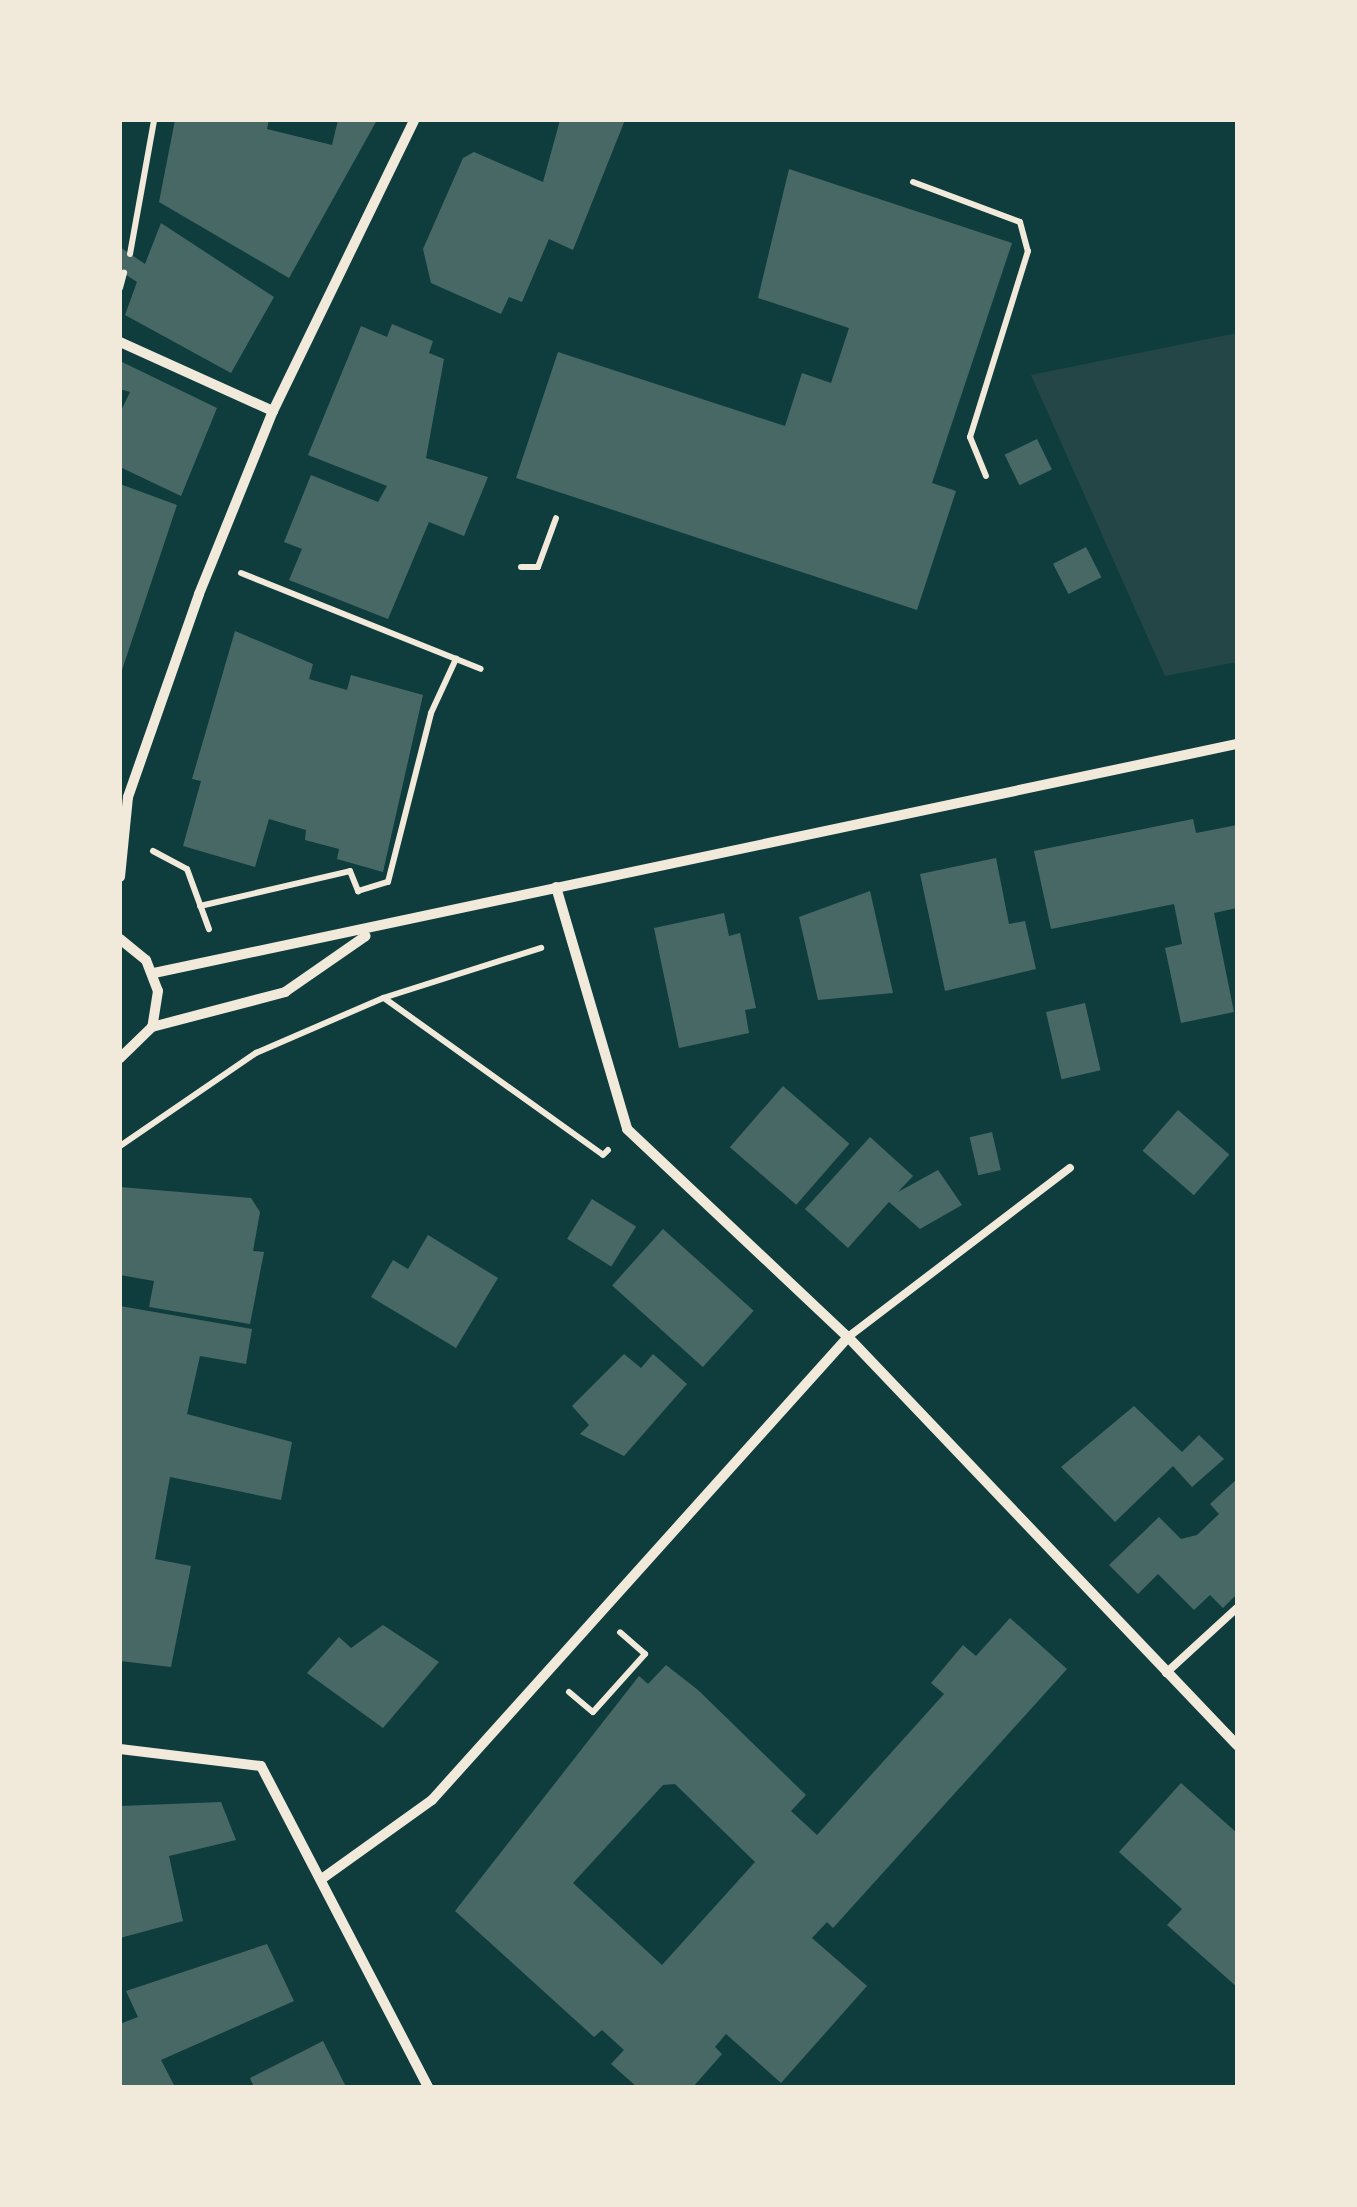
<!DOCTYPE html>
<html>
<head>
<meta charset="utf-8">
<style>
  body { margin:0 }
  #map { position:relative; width:1357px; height:2207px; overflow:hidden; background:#0f3d3e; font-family:Raleway,sans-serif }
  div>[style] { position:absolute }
  .green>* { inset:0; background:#244646 }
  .building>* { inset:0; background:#486865; transform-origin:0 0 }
  .path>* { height:6px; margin:-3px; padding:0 3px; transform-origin:3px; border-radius:3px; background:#f1e9da }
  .service>* { height:8px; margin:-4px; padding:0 4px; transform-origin:4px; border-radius:4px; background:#f1e9da }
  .minor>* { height:10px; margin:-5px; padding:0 5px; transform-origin:5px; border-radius:5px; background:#f1e9da }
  span { translate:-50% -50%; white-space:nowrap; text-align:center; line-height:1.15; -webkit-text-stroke:8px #f1e9da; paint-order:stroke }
  .frame { position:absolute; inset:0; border:122px solid #f1e9da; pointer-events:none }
</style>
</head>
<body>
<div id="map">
  <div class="green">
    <i style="clip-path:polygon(1237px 333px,1237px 662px,1165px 676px,1031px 375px)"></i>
  </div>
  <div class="building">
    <i style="clip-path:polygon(175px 120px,269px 120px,267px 129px,332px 145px,338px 120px,377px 120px,289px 278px,159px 202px)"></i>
    <i style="clip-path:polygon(560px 120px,625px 120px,573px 250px,549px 239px,522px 302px,509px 297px,501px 314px,431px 283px,423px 249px,463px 158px,474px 152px,543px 182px)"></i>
    <i style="clip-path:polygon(789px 169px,1012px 243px,932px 483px,956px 491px,917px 610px,516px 478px,558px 352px,785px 426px,802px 373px,831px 383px,849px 328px,758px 298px)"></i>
    <i style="clip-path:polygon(161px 223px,274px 297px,231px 373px,125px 315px,137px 282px,120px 271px,120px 247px,145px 264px)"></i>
    <i style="clip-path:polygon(392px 324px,433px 341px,429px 353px,444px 359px,426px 458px,488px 477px,464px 536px,429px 522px,388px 619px,289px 580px,302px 549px,284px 542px,311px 475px,378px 502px,387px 486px,308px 455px,361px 326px,387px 337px)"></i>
    <i style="clip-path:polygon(120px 361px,217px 408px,181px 496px,120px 467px,120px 413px,130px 392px,120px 389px)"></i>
    <i style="left:1037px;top:439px;width:34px;height:36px;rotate:64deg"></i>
    <i style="clip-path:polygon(120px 484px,177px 505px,120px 676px)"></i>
    <i style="left:1086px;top:547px;width:34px;height:37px;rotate:63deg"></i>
    <i style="clip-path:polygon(235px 631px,313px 664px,309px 679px,347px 690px,351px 675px,423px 695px,383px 872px,337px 859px,339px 849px,305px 840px,306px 830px,269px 819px,255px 867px,183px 846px,201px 781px,192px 779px)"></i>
    <i style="clip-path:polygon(1193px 819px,1196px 833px,1237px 825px,1237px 908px,1214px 913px,1234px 1012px,1181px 1023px,1165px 948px,1182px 944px,1174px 904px,1051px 929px,1034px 851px)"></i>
    <i style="clip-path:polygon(996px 858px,1009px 924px,1025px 921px,1036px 969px,945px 991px,920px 874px)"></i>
    <i style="clip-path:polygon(870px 891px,893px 993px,818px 1000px,799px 917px)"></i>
    <i style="clip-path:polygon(724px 913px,729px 936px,740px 933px,756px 1008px,745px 1010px,749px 1033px,679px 1048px,654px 928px)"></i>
    <i style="left:1085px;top:1003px;width:69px;height:40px;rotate:77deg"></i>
    <i style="left:783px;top:1086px;width:88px;height:81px;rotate:41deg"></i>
    <i style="left:1178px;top:1110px;width:68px;height:54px;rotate:41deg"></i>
    <i style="left:992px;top:1132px;width:39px;height:23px;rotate:77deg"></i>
    <i style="clip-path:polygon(870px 1137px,913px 1176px,898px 1192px,938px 1170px,962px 1205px,920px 1229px,889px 1202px,848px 1248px,805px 1209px)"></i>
    <i style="clip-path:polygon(120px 1187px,251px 1198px,260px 1212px,253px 1251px,264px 1252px,250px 1324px,149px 1307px,154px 1281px,120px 1275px)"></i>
    <i style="left:592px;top:1199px;width:52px;height:47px;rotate:32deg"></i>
    <i style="left:663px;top:1229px;width:122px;height:76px;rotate:42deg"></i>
    <i style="clip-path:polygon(428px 1235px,498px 1278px,456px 1348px,371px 1297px,393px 1260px,408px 1269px)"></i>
    <i style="clip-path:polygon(120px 1306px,252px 1329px,246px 1364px,200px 1356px,187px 1414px,292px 1442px,281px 1500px,170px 1477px,155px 1559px,191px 1566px,171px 1667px,120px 1661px)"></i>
    <i style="clip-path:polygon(624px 1354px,641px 1368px,653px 1354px,687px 1384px,624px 1456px,580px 1434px,589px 1425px,572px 1406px)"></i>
    <i style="clip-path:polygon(1134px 1406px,1182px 1452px,1199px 1435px,1224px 1459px,1192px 1487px,1173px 1466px,1115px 1522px,1061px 1467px)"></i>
    <i style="clip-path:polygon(1237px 1479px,1237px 1594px,1223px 1608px,1210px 1595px,1194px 1610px,1158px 1574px,1138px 1594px,1109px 1565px,1159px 1517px,1181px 1539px,1197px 1535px,1219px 1514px,1210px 1504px)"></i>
    <i style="clip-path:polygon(evenodd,1010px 1618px,1067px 1669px,833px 1928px,827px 1922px,812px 1938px,867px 1986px,781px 2083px,726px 2034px,715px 2047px,722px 2054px,693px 2087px,637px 2087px,611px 2064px,624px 2050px,602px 2030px,594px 2037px,455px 1911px,639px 1676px,648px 1684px,666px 1665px,698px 1690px,806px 1795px,791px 1811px,817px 1835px,944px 1694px,931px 1683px,963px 1645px,976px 1656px,1010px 1618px,675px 1784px,755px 1862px,662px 1965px,573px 1883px,663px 1785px,675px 1784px)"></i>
    <i style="clip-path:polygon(383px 1625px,439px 1662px,383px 1728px,307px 1673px,339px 1637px,351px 1648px)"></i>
    <i style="clip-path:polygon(1181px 1783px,1237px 1833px,1237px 1987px,1167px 1925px,1182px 1909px,1119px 1852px)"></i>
    <i style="clip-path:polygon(221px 1802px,236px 1840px,169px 1856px,183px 1921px,120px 1938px,120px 1806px)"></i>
    <i style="clip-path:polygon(267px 1944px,294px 2001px,161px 2060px,175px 2087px,120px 2087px,120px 2024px,138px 2017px,126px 1991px)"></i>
    <i style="clip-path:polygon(323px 2041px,346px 2087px,254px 2087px,250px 2078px)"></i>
  </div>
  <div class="path">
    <i style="left:913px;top:182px;width:114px;rotate:20.5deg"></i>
    <i style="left:1020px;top:222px;width:30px;rotate:75deg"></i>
    <i style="left:1028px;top:251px;width:195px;rotate:107.3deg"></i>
    <i style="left:970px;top:437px;width:42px;rotate:67.7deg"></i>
    <i style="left:130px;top:254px;width:136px;rotate:-79.8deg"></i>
    <i style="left:120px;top:288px;width:16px;rotate:-75deg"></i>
    <i style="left:521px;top:567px;width:17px"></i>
    <i style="left:538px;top:567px;width:52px;rotate:-69.8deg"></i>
    <i style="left:241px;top:573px;width:258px;rotate:21.8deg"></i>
    <i style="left:153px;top:851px;width:38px;rotate:28deg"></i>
    <i style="left:187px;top:869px;width:64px;rotate:69.9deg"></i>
    <i style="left:200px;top:906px;width:154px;rotate:-13.1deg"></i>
    <i style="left:350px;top:871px;width:22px;rotate:68deg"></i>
    <i style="left:358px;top:891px;width:31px;rotate:-17deg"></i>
    <i style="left:388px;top:882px;width:174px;rotate:-75.7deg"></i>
    <i style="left:431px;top:713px;width:60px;rotate:-65.2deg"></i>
    <i style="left:384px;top:998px;width:269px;rotate:35.6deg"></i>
    <i style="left:603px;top:1155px;width:7px;rotate:-45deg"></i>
    <i style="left:120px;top:1146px;width:165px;rotate:-34.4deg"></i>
    <i style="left:256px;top:1053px;width:138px;rotate:-23.4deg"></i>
    <i style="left:383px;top:998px;width:166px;rotate:-17.6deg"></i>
    <i style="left:569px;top:1692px;width:31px;rotate:40deg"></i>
    <i style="left:593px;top:1712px;width:78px;rotate:-48.1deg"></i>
    <i style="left:645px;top:1654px;width:33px;rotate:-139deg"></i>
  </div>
  <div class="service">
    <i style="left:848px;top:1337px;width:279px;rotate:-37.3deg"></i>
    <i style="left:1166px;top:1673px;width:96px;rotate:-42.5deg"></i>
  </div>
  <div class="minor">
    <i style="left:120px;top:342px;width:168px;rotate:24.3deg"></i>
    <i style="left:120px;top:877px;width:80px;rotate:-84.3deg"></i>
    <i style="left:128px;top:797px;width:215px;rotate:-70.7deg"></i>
    <i style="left:199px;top:594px;width:197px;rotate:-68deg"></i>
    <i style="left:273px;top:411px;width:323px;rotate:-64.1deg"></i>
    <i style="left:556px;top:887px;width:252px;rotate:73.6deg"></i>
    <i style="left:627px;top:1129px;width:303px;rotate:43.3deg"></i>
    <i style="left:848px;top:1337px;width:564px;rotate:46.37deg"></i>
    <i style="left:120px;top:939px;width:33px;rotate:39deg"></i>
    <i style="left:146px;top:960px;width:33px;rotate:69deg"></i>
    <i style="left:158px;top:991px;width:36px;rotate:99deg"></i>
    <i style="left:152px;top:1027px;width:45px;rotate:135.9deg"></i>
    <i style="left:154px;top:973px;width:1107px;rotate:-11.94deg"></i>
    <i style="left:152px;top:1027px;width:138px;rotate:-14.7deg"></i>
    <i style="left:285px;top:992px;width:98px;rotate:-34.7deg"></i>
    <i style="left:120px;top:1749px;width:142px;rotate:6.9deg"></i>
    <i style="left:261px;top:1766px;width:362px;rotate:62.5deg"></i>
    <i style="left:323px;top:1878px;width:134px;rotate:-35.6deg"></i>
    <i style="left:432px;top:1800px;width:622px;rotate:-48.06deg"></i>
  </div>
  <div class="frame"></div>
</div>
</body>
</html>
